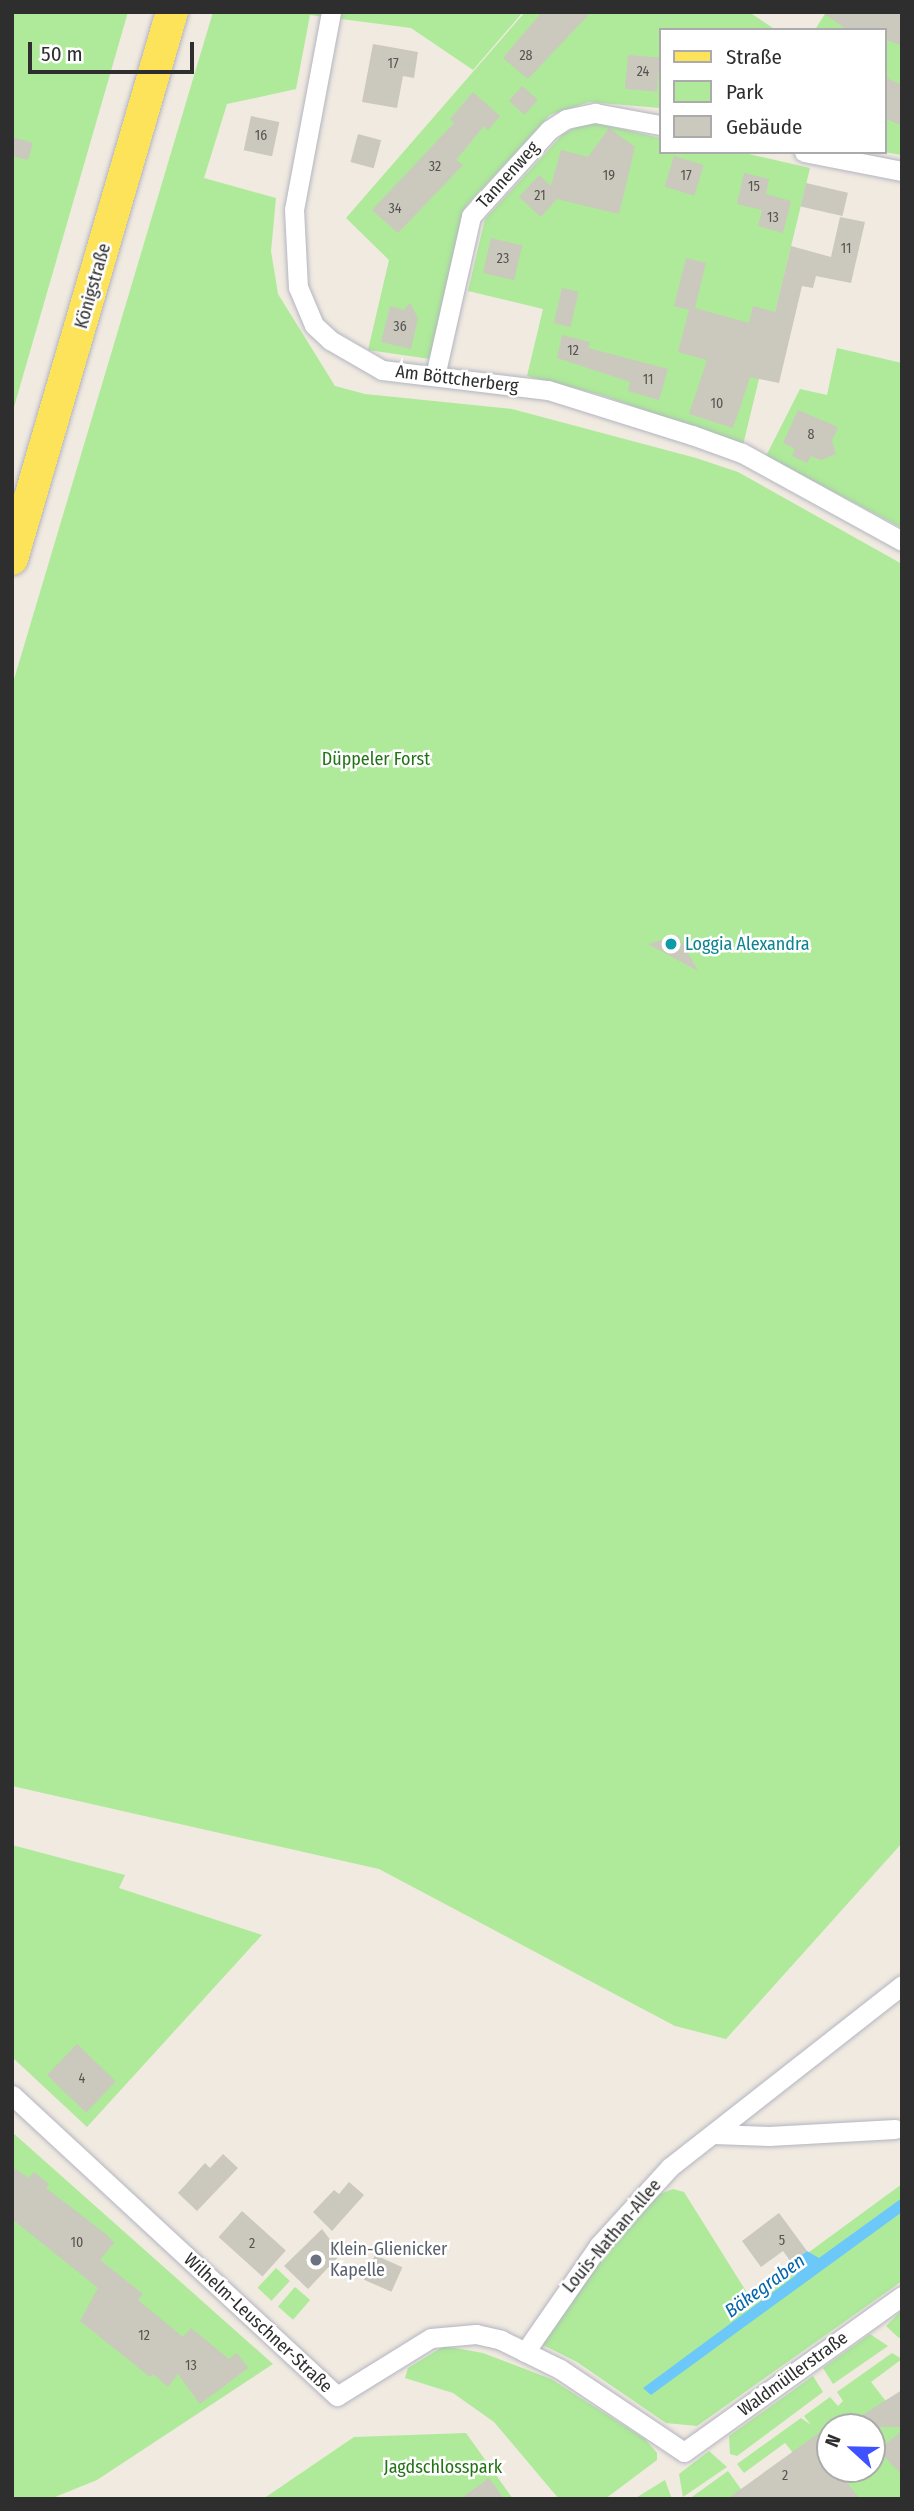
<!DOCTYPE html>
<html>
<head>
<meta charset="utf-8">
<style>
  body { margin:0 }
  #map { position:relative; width:914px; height:2511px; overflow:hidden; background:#f0eae0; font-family:"Fira Sans Condensed",sans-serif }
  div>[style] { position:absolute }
  .green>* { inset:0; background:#aeea99; transform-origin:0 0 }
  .water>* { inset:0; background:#6cc8f8 }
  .building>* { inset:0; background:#cbc8be; transform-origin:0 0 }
  .roads { filter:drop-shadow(0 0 2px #b4b5c2) drop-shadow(0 0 2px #b4b5c2) }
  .minor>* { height:19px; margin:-9.5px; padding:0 9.5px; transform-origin:9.5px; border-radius:9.5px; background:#fff }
  .primary>* { height:32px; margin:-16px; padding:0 16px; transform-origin:16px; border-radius:16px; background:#fce359 }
  .dots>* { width:19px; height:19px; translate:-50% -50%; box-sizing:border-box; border:4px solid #fff; border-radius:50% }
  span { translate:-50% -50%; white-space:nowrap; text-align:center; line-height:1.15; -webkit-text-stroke:5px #fff; paint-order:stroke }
  .number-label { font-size:14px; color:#555452 }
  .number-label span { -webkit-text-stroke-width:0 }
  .street-label { font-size:18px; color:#2e2e2e }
  .park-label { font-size:18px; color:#217415 }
  .culture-label { font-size:18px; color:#0d838f }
  .left { translate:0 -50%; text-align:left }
  .worship-label { font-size:18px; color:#5b616d }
  .water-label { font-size:19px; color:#0365ad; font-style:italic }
  .frame { position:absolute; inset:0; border:14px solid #2e2e2e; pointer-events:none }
  .legend { position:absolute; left:659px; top:28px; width:228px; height:126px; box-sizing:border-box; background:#fff; border:2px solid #ababab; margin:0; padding:9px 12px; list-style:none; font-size:21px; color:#2e2e2e }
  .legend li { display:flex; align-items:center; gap:14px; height:35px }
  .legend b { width:35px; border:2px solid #ababab }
  .north { position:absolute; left:816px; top:2413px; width:70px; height:70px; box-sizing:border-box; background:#fff; border:2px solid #ababab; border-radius:50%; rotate:292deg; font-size:19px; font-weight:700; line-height:28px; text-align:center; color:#2e2e2e }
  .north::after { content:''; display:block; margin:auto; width:24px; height:32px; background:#3e52ff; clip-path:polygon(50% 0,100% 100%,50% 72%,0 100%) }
  .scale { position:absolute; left:28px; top:42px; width:166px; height:32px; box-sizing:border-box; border:4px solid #2e2e2e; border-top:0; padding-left:9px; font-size:21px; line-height:24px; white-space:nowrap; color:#2e2e2e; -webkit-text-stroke:5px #fff; paint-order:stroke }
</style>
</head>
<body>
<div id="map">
  <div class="green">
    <i style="clip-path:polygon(12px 12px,128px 12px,12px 414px)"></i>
    <i style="clip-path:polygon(213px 12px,523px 12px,473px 70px,411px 28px,310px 15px,296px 89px,227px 104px,204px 178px,276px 198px,271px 251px,278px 294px,335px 386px,365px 394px,512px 409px,696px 458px,738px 472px,902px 564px,902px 1843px,726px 2039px,675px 2026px,379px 1869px,12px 1786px,12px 686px)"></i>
    <i style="clip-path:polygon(525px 12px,749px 12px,776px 30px,660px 30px,660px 108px,589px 102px,550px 115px,466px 206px,430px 359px,368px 350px,389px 260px,346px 218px)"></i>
    <i style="clip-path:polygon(826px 12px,902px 12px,902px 155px,884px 152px,884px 30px,815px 30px)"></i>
    <i style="clip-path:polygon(588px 121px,660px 138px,660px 152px,740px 152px,810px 168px,743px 445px,601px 395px,527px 376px,543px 309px,468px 291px,485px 219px,563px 134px)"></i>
    <i style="clip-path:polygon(837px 348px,902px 363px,902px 528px,766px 456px,800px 389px,827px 395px)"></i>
    <i style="clip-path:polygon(12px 1845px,125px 1875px,119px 1888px,262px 1935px,87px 2127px,12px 2057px)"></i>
    <i style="clip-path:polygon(12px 2132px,273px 2364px,97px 2480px,50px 2499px,12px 2499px)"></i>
    <i style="clip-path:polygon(902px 2184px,902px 2281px,697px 2426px,666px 2423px,577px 2362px,541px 2344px,620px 2232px,655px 2196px,673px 2189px,684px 2192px,749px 2296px)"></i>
    <i style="left:276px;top:2268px;width:19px;height:27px;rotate:43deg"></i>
    <i style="left:295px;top:2287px;width:20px;height:26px;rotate:41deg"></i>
    <i style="clip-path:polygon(902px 2310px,902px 2336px,899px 2338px,886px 2326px)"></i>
    <i style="clip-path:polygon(870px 2334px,888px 2346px,833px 2384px,823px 2368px)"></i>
    <i style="clip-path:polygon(444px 2346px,483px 2353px,551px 2379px,645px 2439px,657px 2453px,657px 2460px,605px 2499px,559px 2499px,494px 2422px,453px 2393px,405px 2378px,408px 2368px)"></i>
    <i style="clip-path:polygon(evenodd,892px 2353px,902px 2359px,871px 2382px,902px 2422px,902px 2499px,830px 2499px,785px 2443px,744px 2473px,737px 2464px,801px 2418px,811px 2425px,804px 2416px,830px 2397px,838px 2406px,843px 2401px,837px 2392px,892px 2353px,830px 2427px,872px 2427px,872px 2469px,830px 2469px,830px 2427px)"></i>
    <i style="clip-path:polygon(813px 2376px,823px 2392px,737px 2456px,730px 2454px,729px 2436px)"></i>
    <i style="clip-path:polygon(466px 2433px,513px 2499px,263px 2499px,354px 2437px)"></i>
    <i style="clip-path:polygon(709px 2451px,727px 2467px,683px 2497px,679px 2474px)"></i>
    <i style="clip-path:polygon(728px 2471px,748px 2499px,689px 2499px)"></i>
    <i style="clip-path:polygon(665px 2480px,672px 2499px,634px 2499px)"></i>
  </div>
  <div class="water">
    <i style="clip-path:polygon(902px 2198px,902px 2212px,651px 2395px,643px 2388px,795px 2276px,791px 2262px,807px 2251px,819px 2258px)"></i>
  </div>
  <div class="building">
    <i style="clip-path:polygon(542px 12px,591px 12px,528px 79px,503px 58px)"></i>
    <i style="clip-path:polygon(822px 12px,902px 12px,902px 46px,884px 39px,884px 30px,847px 30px)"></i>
    <i style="clip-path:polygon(373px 44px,418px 52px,414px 78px,403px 76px,397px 108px,362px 102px)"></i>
    <i style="left:628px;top:55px;width:32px;height:34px;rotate:5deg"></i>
    <i style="clip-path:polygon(884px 77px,902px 85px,902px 126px,884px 118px)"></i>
    <i style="left:522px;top:86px;width:21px;height:20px;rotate:41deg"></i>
    <i style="clip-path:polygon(473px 92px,500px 116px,488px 130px,484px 126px,456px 160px,463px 165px,398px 233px,372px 210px,454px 123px,450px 119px)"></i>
    <i style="left:251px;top:116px;width:29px;height:35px;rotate:12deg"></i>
    <i style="clip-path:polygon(609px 128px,635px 147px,619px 214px,557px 199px,541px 217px,519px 197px,539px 175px,551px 186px,561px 150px,588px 157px)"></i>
    <i style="left:358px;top:134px;width:24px;height:29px;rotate:15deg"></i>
    <i style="clip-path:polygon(12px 137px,33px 143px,28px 160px,12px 156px)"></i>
    <i style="left:674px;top:156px;width:31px;height:32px;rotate:17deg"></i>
    <i style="clip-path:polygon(744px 173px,769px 179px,766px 194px,791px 201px,783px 233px,758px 226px,762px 210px,737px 204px)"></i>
    <i style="left:806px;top:183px;width:43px;height:24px;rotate:13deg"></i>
    <i style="clip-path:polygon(840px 217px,865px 222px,851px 283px,816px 276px,813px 288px,802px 286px,779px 383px,750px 377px,733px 428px,689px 414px,707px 360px,678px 352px,689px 310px,674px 306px,686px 258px,706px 263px,695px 308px,749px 323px,753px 306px,775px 312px,791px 246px,831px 257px)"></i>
    <i style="left:491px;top:238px;width:32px;height:36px;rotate:13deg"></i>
    <i style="left:562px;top:288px;width:17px;height:36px;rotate:13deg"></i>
    <i style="clip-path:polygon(410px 303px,418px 318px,411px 349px,381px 342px,390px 306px,404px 310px)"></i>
    <i style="clip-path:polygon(562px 335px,590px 342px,588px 348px,668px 369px,659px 400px,628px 391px,630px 382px,557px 358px)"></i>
    <i style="clip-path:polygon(798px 410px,838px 427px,832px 441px,836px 454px,821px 460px,811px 456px,807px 463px,792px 456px,795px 449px,783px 443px)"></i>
    <i style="clip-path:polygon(678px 935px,698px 971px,648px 944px)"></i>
    <i style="left:77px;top:2044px;width:54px;height:43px;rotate:44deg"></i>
    <i style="clip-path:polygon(223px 2154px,238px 2168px,197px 2211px,178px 2193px,205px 2163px,210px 2168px)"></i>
    <i style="clip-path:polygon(12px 2167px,29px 2178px,34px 2172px,49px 2184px,46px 2188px,106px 2234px,114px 2243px,100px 2260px,143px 2294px,138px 2300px,183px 2337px,191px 2328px,229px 2359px,237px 2353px,248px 2368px,200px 2404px,178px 2374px,168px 2387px,153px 2374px,150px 2377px,80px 2321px,98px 2288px,12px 2219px)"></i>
    <i style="clip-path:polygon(349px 2182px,364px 2195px,332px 2231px,313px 2212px,334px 2190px,339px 2194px)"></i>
    <i style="left:242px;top:2211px;width:59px;height:35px;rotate:42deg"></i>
    <i style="clip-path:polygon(779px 2213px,807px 2251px,791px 2262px,783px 2251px,761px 2267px,742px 2241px)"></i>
    <i style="clip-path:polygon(322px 2229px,341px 2254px,308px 2289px,284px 2266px)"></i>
    <i style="left:375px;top:2255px;width:30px;height:27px;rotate:24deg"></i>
    <i style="clip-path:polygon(902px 2390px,902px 2427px,846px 2427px,875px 2407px)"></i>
    <i style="clip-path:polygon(830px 2425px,830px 2469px,836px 2469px,860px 2499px,727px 2499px)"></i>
    <i style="clip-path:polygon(902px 2431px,902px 2475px,878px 2450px)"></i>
    <i style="clip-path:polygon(489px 2478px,504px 2499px,460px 2499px)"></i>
  </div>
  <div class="roads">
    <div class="minor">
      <i style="left:331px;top:12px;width:200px;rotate:100.6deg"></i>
      <i style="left:294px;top:209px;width:78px;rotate:87.1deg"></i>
      <i style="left:298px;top:287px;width:41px;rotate:67.2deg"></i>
      <i style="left:314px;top:325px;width:22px;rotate:43deg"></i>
      <i style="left:330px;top:340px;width:60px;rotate:30deg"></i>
      <i style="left:382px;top:370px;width:167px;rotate:6.9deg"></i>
      <i style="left:548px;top:390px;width:151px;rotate:17.4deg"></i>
      <i style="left:692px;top:435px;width:53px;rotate:19.8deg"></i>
      <i style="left:742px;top:453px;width:183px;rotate:28.8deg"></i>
      <i style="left:804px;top:152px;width:100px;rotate:11deg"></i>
      <i style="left:435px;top:376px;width:164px;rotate:-77.3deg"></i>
      <i style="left:471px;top:216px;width:116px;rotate:-47.8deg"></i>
      <i style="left:549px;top:130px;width:20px;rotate:-33deg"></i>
      <i style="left:566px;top:119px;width:30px;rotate:-12deg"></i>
      <i style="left:595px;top:113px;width:66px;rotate:10.5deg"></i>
      <i style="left:12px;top:2095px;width:443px;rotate:42.8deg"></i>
      <i style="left:337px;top:2396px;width:110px;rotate:-31.7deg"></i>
      <i style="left:431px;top:2338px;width:45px;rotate:-5.1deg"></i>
      <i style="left:476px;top:2334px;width:26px;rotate:13deg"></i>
      <i style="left:501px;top:2340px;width:66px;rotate:26.2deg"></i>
      <i style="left:560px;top:2369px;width:149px;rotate:33.8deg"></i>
      <i style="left:684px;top:2452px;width:268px;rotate:-35.6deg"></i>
      <i style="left:713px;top:2134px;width:56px;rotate:2deg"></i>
      <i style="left:769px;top:2136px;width:126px;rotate:-3.2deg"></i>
      <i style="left:525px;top:2352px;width:130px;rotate:-55.3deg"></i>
      <i style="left:599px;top:2245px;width:105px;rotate:-47.7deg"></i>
      <i style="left:670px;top:2167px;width:295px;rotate:-38.1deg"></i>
    </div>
    <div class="primary">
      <i style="left:12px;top:559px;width:570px;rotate:-73.7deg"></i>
    </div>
  </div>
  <div class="dots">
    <i style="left:671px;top:944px;background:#0f9aa8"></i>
    <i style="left:316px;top:2260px;background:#6b7280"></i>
  </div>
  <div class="number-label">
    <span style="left:526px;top:56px">28</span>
    <span style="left:393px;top:64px">17</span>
    <span style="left:643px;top:72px">24</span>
    <span style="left:261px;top:136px">16</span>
    <span style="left:435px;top:167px">32</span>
    <span style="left:609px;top:176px">19</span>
    <span style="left:686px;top:176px">17</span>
    <span style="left:754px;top:187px">15</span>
    <span style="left:540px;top:196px">21</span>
    <span style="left:395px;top:209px">34</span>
    <span style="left:773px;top:218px">13</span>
    <span style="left:846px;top:249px">11</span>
    <span style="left:503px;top:259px">23</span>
    <span style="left:400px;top:327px">36</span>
    <span style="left:573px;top:351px">12</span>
    <span style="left:648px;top:380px">11</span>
    <span style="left:717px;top:404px">10</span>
    <span style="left:811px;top:435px">8</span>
    <span style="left:82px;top:2079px">4</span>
    <span style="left:782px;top:2241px">5</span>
    <span style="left:77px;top:2243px">10</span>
    <span style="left:252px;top:2244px">2</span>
    <span style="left:144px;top:2336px">12</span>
    <span style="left:191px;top:2366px">13</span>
    <span style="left:785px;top:2476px">2</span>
  </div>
  <div class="street-label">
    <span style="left:508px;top:175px;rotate:-48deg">Tannenweg</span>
    <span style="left:93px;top:286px;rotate:-74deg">Königstraße</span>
    <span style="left:457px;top:379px;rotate:7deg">Am Böttcherberg</span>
    <span style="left:612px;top:2236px;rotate:-50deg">Louis-Nathan-Allee</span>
    <span style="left:258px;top:2323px;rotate:43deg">Wilhelm-Leuschner-Straße</span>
    <span style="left:793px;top:2374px;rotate:-36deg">Waldmüllerstraße</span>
  </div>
  <div class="park-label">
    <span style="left:376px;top:759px">Düppeler Forst</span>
    <span style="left:443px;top:2467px">Jagdschlosspark</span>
  </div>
  <div class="culture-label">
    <span class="left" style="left:685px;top:944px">Loggia Alexandra</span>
  </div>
  <div class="worship-label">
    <span class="left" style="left:330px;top:2260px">Klein-Glienicker<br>Kapelle</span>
  </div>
  <div class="water-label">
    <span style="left:765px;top:2286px;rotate:-36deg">Bäkegraben</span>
  </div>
  <div class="frame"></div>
  <ul class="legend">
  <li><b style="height:9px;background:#fce359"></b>Straße</li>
  <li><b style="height:19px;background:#aeea99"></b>Park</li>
  <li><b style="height:19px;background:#cbc8be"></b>Gebäude</li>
  </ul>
  <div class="north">N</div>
  <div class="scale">50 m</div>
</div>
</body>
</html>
